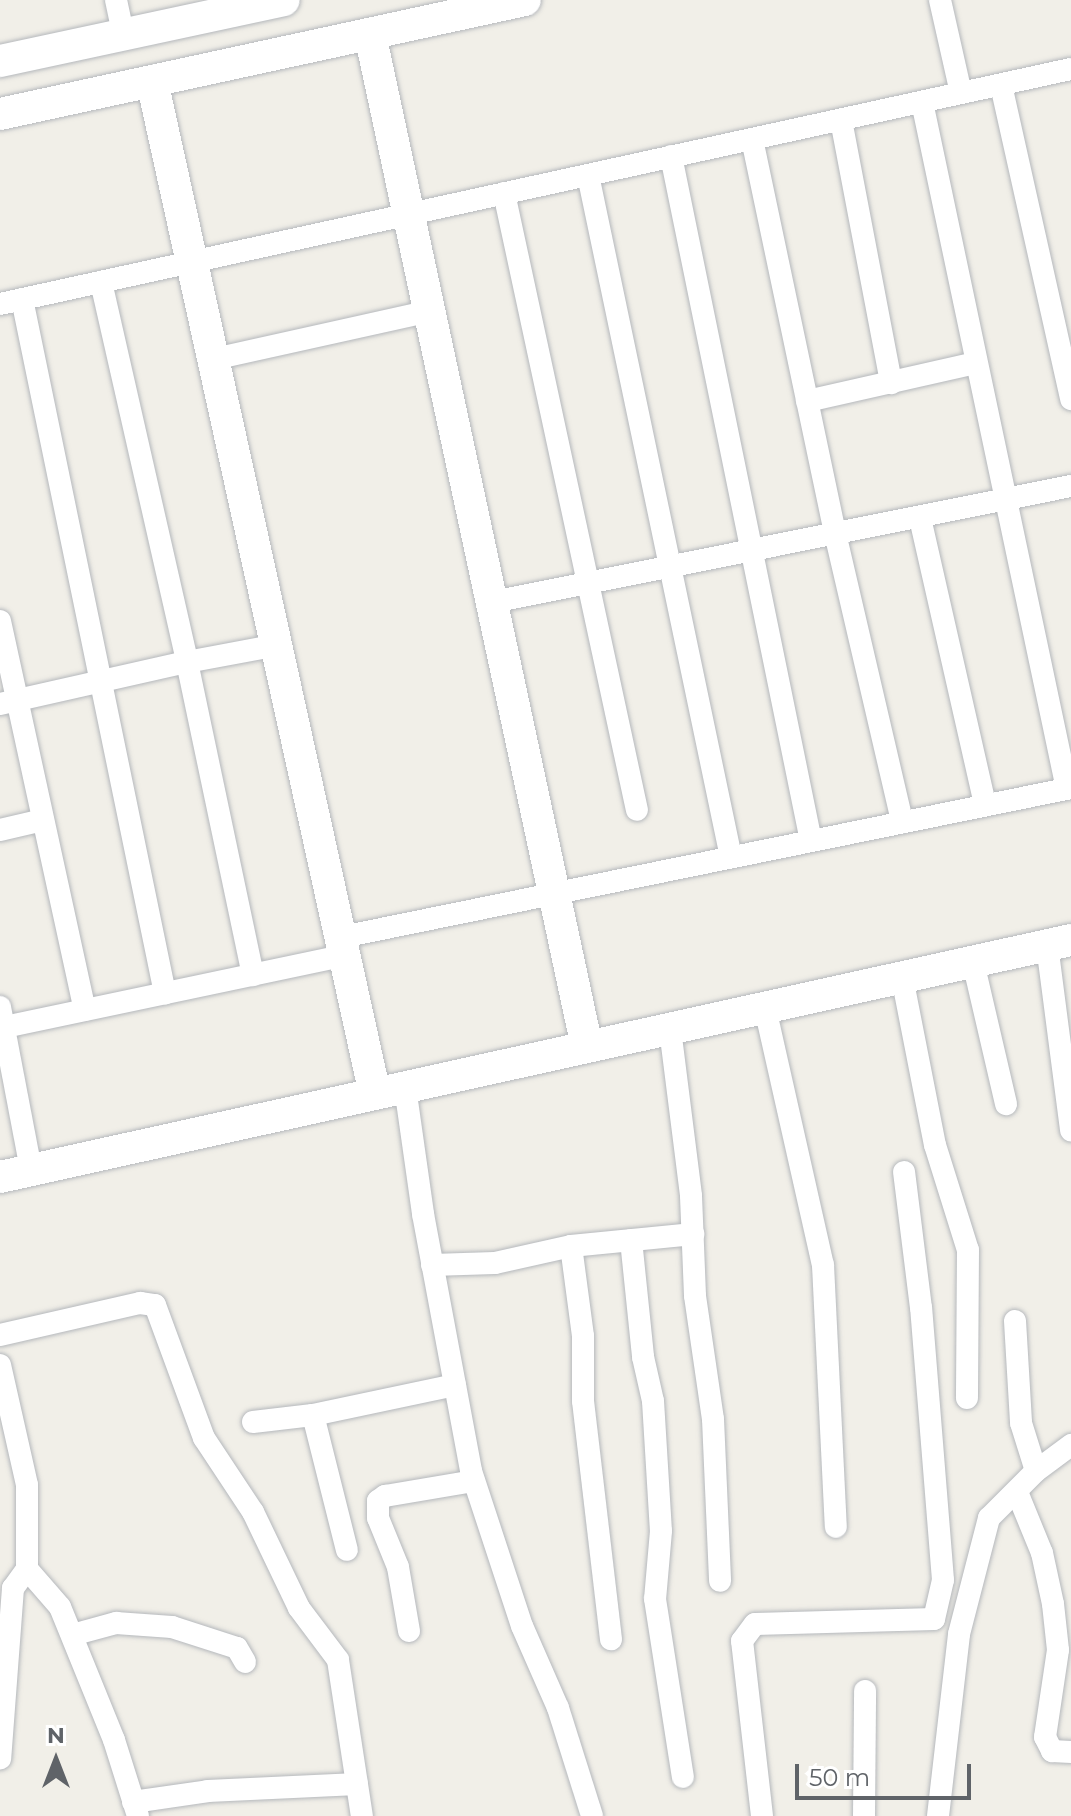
<!DOCTYPE html>
<html>
<head>
<meta charset="utf-8">
<style>
  body { margin:0 }
  #map { position:relative; width:1071px; height:1816px; overflow:hidden; background:#f1efe8; font-family:Montserrat,sans-serif }
  div>[style] { position:absolute }
  .roads { filter:drop-shadow(0 0 2px #b5b8bc) drop-shadow(0 0 2px #b5b8bc) }
  .street>* { height:22px; margin:-11px; padding:0 11px; transform-origin:11px; border-radius:11px; background:#fff }
  .secondary>* { height:32px; margin:-16px; padding:0 16px; transform-origin:16px; border-radius:16px; background:#fff }
  span { translate:-50% -50%; white-space:nowrap; text-align:center; line-height:1.15; -webkit-text-stroke:6px #fff; paint-order:stroke }
  .north { position:absolute; left:16px; top:1720px; width:80px; height:80px; -webkit-text-stroke:6px #fff; paint-order:stroke; rotate:0deg; font-size:22px; font-weight:700; line-height:32px; text-align:center; color:#5f6368 }
  .north::after { content:''; display:block; margin:auto; width:28px; height:36px; background:#5f6368; clip-path:polygon(50% 0,100% 100%,50% 72%,0 100%) }
  .scale { position:absolute; left:795px; top:1764px; width:176px; height:36px; box-sizing:border-box; border:4px solid #5f6368; border-top:0; padding-left:10px; font-size:24px; line-height:28px; white-space:nowrap; color:#5f6368; -webkit-text-stroke:6px #fff; paint-order:stroke }
</style>
</head>
<body>
<div id="map">
  <div class="roads">
    <div class="street">
      <i style="left:116px;top:0;width:35px;rotate:78deg"></i>
      <i style="left:940px;top:0;width:95px;rotate:77.3deg"></i>
      <i style="left:1001px;top:85px;width:322px;rotate:77.4deg"></i>
      <i style="left:922px;top:102px;width:702px;rotate:78.08deg"></i>
      <i style="left:841px;top:120px;width:268px;rotate:79.2deg"></i>
      <i style="left:752px;top:139px;width:403px;rotate:78.1deg"></i>
      <i style="left:835px;top:533px;width:297px;rotate:76.9deg"></i>
      <i style="left:671px;top:156px;width:699px;rotate:78.45deg"></i>
      <i style="left:588px;top:175px;width:697px;rotate:78.16deg"></i>
      <i style="left:504px;top:193px;width:631px;rotate:77.84deg"></i>
      <i style="left:101px;top:282px;width:390px;rotate:77.2deg"></i>
      <i style="left:187px;top:662px;width:320px;rotate:78.1deg"></i>
      <i style="left:22px;top:299px;width:709px;rotate:78.36deg"></i>
      <i style="left:0;top:304px;width:1096px;rotate:-12.38deg"></i>
      <i style="left:214px;top:359px;width:221px;rotate:-12.5deg"></i>
      <i style="left:807px;top:401px;width:172px;rotate:-12.7deg"></i>
      <i style="left:920px;top:518px;width:294px;rotate:77.2deg"></i>
      <i style="left:493px;top:602px;width:590px;rotate:-11.35deg"></i>
      <i style="left:0;top:621px;width:398px;rotate:77.7deg"></i>
      <i style="left:0;top:704px;width:192px;rotate:-12.7deg"></i>
      <i style="left:187px;top:662px;width:93px;rotate:-10.6deg"></i>
      <i style="left:0;top:830px;width:44px;rotate:-13.1deg"></i>
      <i style="left:342px;top:937px;width:744px;rotate:-11.55deg"></i>
      <i style="left:1047px;top:945px;width:187px;rotate:82.6deg"></i>
      <i style="left:973px;top:962px;width:146px;rotate:76.9deg"></i>
      <i style="left:902px;top:977px;width:171px;rotate:78.9deg"></i>
      <i style="left:935px;top:1145px;width:110px;rotate:72.6deg"></i>
      <i style="left:968px;top:1250px;width:148px;rotate:90.4deg"></i>
      <i style="left:0;top:1007px;width:166px;rotate:79.2deg"></i>
      <i style="left:765px;top:1008px;width:263px;rotate:77.3deg"></i>
      <i style="left:823px;top:1265px;width:262px;rotate:87.2deg"></i>
      <i style="left:0;top:1028px;width:354px;rotate:-11.9deg"></i>
      <i style="left:670px;top:1029px;width:168px;rotate:82.8deg"></i>
      <i style="left:691px;top:1196px;width:100px;rotate:87.7deg"></i>
      <i style="left:695px;top:1296px;width:124px;rotate:81.7deg"></i>
      <i style="left:713px;top:1419px;width:162px;rotate:87.5deg"></i>
      <i style="left:405px;top:1087px;width:128px;rotate:81.9deg"></i>
      <i style="left:423px;top:1214px;width:261px;rotate:79.4deg"></i>
      <i style="left:471px;top:1471px;width:163px;rotate:71.8deg"></i>
      <i style="left:522px;top:1626px;width:90px;rotate:66.3deg"></i>
      <i style="left:558px;top:1708px;width:113px;rotate:72.5deg"></i>
      <i style="left:631px;top:1240px;width:118px;rotate:84.1deg"></i>
      <i style="left:643px;top:1357px;width:45px;rotate:77.2deg"></i>
      <i style="left:653px;top:1401px;width:130px;rotate:86.5deg"></i>
      <i style="left:661px;top:1531px;width:68px;rotate:95deg"></i>
      <i style="left:655px;top:1599px;width:180px;rotate:81.1deg"></i>
      <i style="left:571px;top:1246px;width:91px;rotate:82.4deg"></i>
      <i style="left:583px;top:1336px;width:65px;rotate:90deg"></i>
      <i style="left:583px;top:1401px;width:240px;rotate:83.3deg"></i>
      <i style="left:432px;top:1265px;width:63px;rotate:-1.8deg"></i>
      <i style="left:495px;top:1263px;width:78px;rotate:-12.6deg"></i>
      <i style="left:571px;top:1246px;width:123px;rotate:-5.6deg"></i>
      <i style="left:1015px;top:1321px;width:102px;rotate:86.6deg"></i>
      <i style="left:1021px;top:1423px;width:50px;rotate:72.6deg"></i>
      <i style="left:0;top:1335px;width:144px;rotate:-12.9deg"></i>
      <i style="left:140px;top:1303px;width:15px;rotate:8deg"></i>
      <i style="left:155px;top:1305px;width:142px;rotate:69.8deg"></i>
      <i style="left:204px;top:1438px;width:89px;rotate:56.5deg"></i>
      <i style="left:253px;top:1512px;width:106px;rotate:64.4deg"></i>
      <i style="left:299px;top:1608px;width:65px;rotate:53.1deg"></i>
      <i style="left:338px;top:1660px;width:158px;rotate:81.3deg"></i>
      <i style="left:0;top:1365px;width:123px;rotate:77.3deg"></i>
      <i style="left:27px;top:1485px;width:84px;rotate:90deg"></i>
      <i style="left:27px;top:1569px;width:24px;rotate:126deg"></i>
      <i style="left:13px;top:1588px;width:171px;rotate:94.3deg"></i>
      <i style="left:313px;top:1415px;width:139px;rotate:75.9deg"></i>
      <i style="left:253px;top:1422px;width:60px;rotate:-6.7deg"></i>
      <i style="left:313px;top:1415px;width:145px;rotate:-11.9deg"></i>
      <i style="left:1017px;top:1492px;width:66px;rotate:67.7deg"></i>
      <i style="left:1042px;top:1553px;width:52px;rotate:77.8deg"></i>
      <i style="left:1053px;top:1604px;width:46px;rotate:83.8deg"></i>
      <i style="left:1058px;top:1650px;width:88px;rotate:98.5deg"></i>
      <i style="left:1045px;top:1737px;width:16px;rotate:63deg"></i>
      <i style="left:1052px;top:1751px;width:19px;rotate:3deg"></i>
      <i style="left:27px;top:1569px;width:50px;rotate:49deg"></i>
      <i style="left:60px;top:1607px;width:144px;rotate:67.9deg"></i>
      <i style="left:114px;top:1740px;width:80px;rotate:72.5deg"></i>
      <i style="left:409px;top:1631px;width:65px;rotate:-99.8deg"></i>
      <i style="left:398px;top:1567px;width:53px;rotate:-112.2deg"></i>
      <i style="left:378px;top:1518px;width:17px;rotate:-90deg"></i>
      <i style="left:378px;top:1501px;width:9px;rotate:-36deg"></i>
      <i style="left:385px;top:1496px;width:90px;rotate:-9.6deg"></i>
      <i style="left:72px;top:1635px;width:46px;rotate:-15.3deg"></i>
      <i style="left:116px;top:1623px;width:56px;rotate:4.1deg"></i>
      <i style="left:172px;top:1627px;width:68px;rotate:17.9deg"></i>
      <i style="left:237px;top:1648px;width:16px;rotate:60deg"></i>
      <i style="left:133px;top:1802px;width:76px;rotate:-8.3deg"></i>
      <i style="left:208px;top:1791px;width:149px;rotate:-2.7deg"></i>
      <i style="left:762px;top:1816px;width:176px;rotate:-96.5deg"></i>
      <i style="left:742px;top:1641px;width:21px;rotate:-53deg"></i>
      <i style="left:755px;top:1624px;width:179px;rotate:-1.6deg"></i>
      <i style="left:934px;top:1619px;width:40px;rotate:-77deg"></i>
      <i style="left:943px;top:1580px;width:273px;rotate:-94.6deg"></i>
      <i style="left:921px;top:1308px;width:137px;rotate:-97.1deg"></i>
      <i style="left:864px;top:1816px;width:125px;rotate:-89.5deg"></i>
      <i style="left:938px;top:1816px;width:183px;rotate:-83.4deg"></i>
      <i style="left:959px;top:1634px;width:120px;rotate:-75.5deg"></i>
      <i style="left:989px;top:1518px;width:66px;rotate:-45deg"></i>
      <i style="left:1036px;top:1471px;width:44px;rotate:-36.6deg"></i>
    </div>
    <div class="secondary">
      <i style="left:370px;top:34px;width:1036px;rotate:77.91deg"></i>
      <i style="left:0;top:61px;width:290px;rotate:-12.1deg"></i>
      <i style="left:152px;top:81px;width:1037px;rotate:77.59deg"></i>
      <i style="left:0;top:114px;width:537px;rotate:-12.25deg"></i>
      <i style="left:0;top:1177px;width:1097px;rotate:-12.48deg"></i>
    </div>
  </div>
  <div class="north">N</div>
  <div class="scale">50 m</div>
</div>
</body>
</html>
